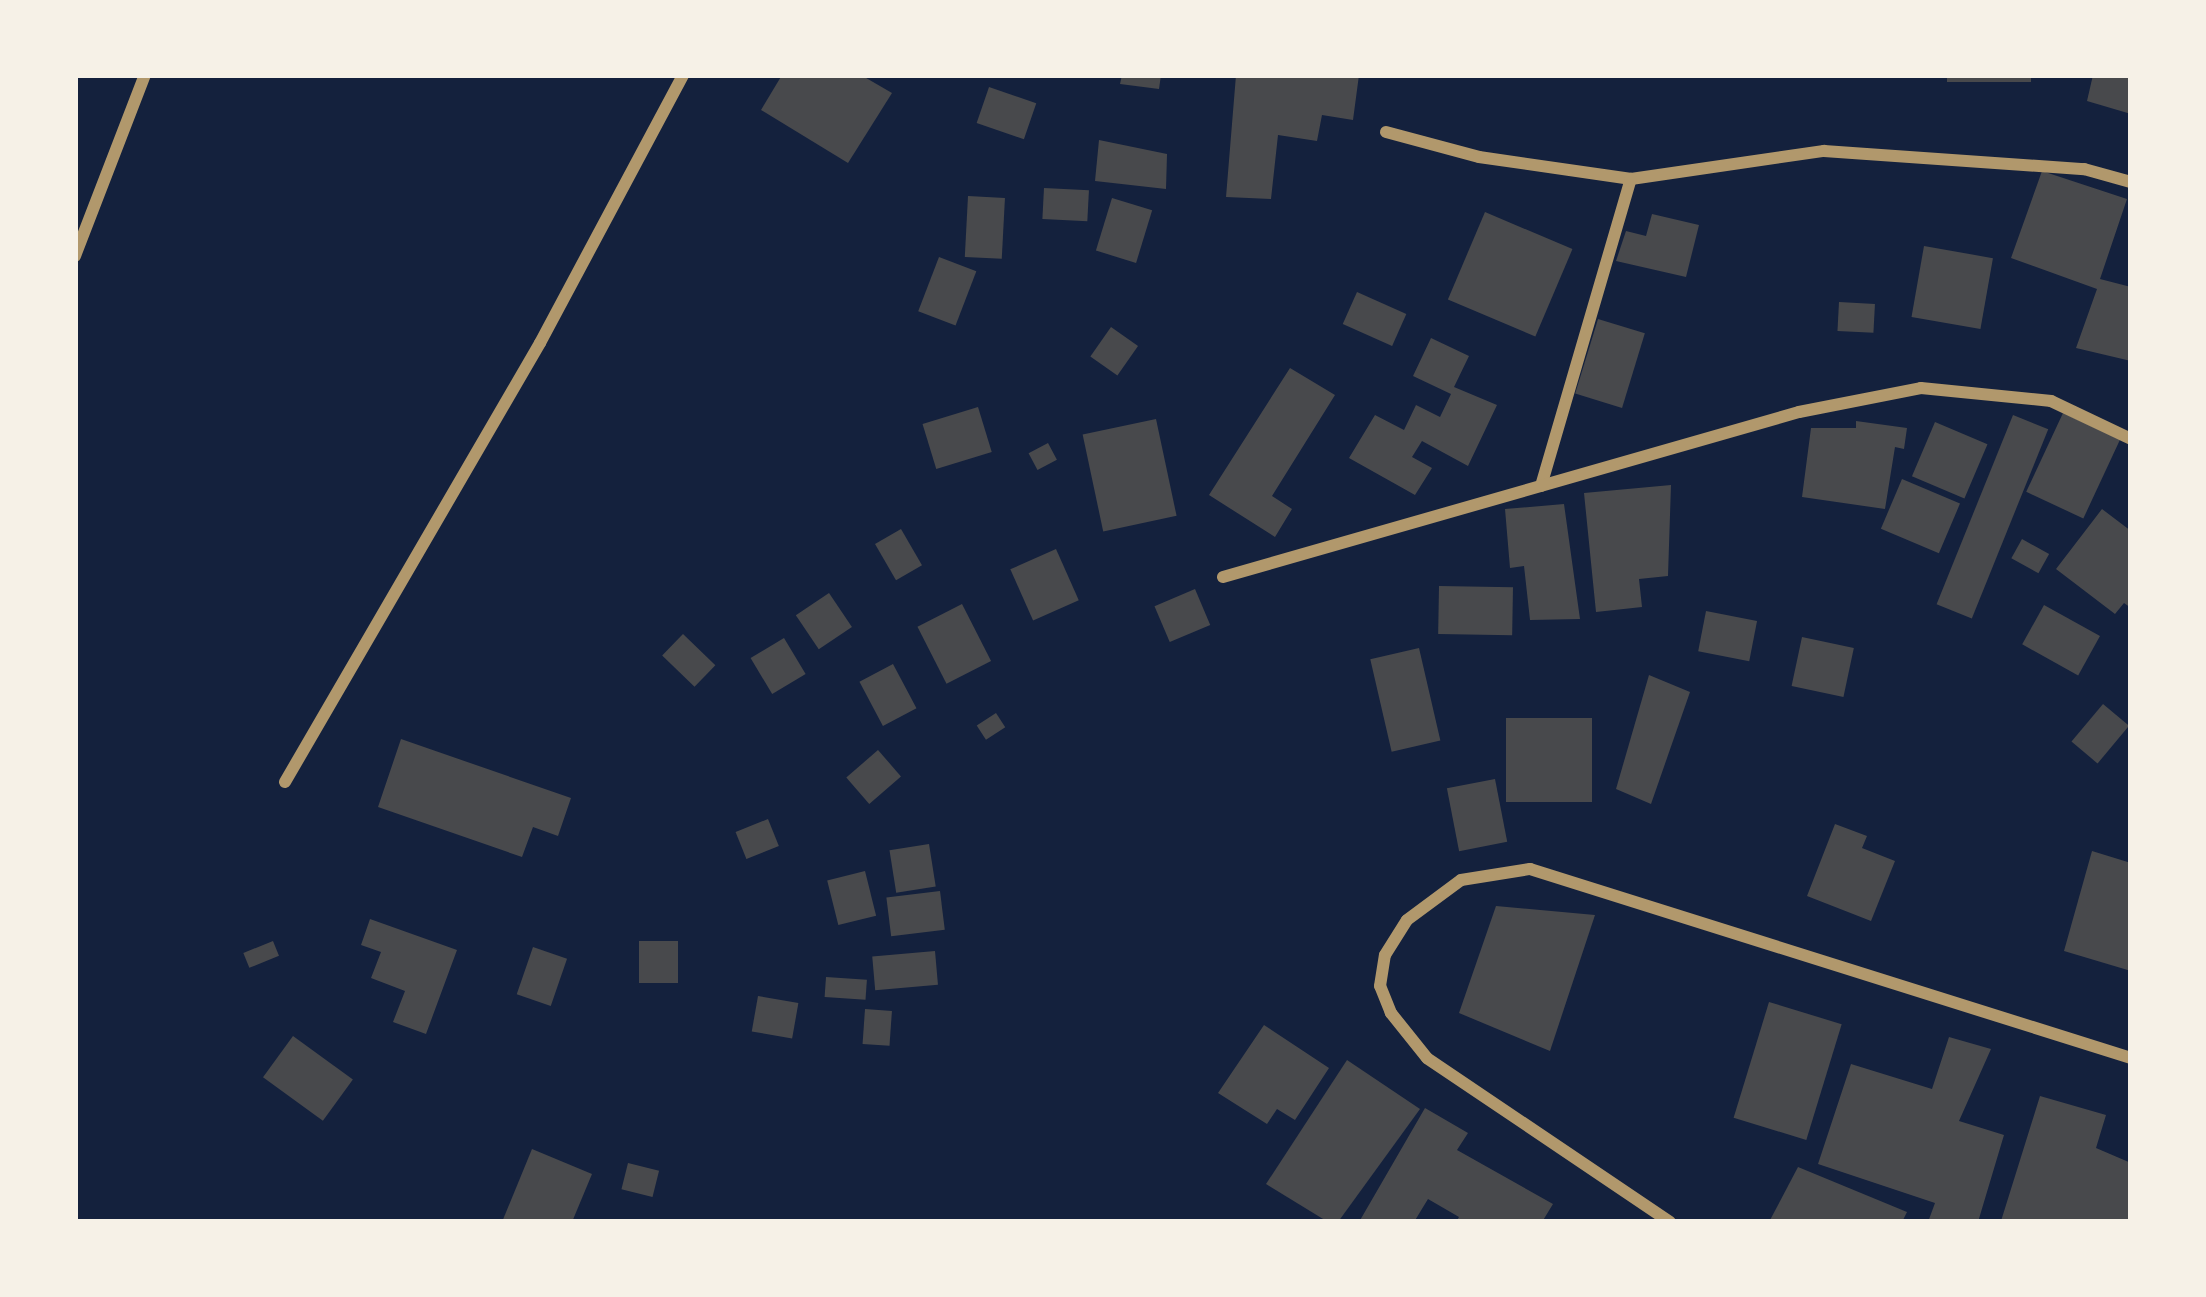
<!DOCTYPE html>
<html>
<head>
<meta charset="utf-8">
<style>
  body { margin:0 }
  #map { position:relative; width:2206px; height:1297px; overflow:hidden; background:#14213d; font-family:"Exo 2",sans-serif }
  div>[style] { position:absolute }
  .building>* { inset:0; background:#48494c; transform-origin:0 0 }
  .minor>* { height:12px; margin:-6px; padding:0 6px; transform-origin:6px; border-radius:6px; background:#b1986c }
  span { translate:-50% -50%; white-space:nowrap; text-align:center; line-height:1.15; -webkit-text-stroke:12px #f6f1e7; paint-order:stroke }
  .frame { position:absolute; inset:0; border:78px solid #f6f1e7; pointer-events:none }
</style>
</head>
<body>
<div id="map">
  <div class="building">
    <i style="clip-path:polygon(782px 75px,861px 75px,892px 93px,848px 163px,761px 110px)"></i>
    <i style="clip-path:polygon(1122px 75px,1161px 75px,1159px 89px,1120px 84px)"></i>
    <i style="clip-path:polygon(1236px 75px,1359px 75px,1353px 120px,1322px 115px,1317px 141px,1278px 135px,1271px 199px,1226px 197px)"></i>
    <i style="left:1947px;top:75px;width:84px;height:7px"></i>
    <i style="clip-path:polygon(2093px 75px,2131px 75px,2131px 114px,2087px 101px)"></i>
    <i style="left:989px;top:87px;width:50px;height:38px;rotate:19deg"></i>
    <i style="clip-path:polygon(1099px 140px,1167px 154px,1166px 189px,1095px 181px)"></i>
    <i style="clip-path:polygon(2042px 171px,2127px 199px,2100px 279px,2131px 287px,2131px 361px,2076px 348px,2097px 289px,2011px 258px)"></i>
    <i style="left:1044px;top:188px;width:45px;height:31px;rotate:3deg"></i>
    <i style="left:968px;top:196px;width:37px;height:61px;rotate:3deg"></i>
    <i style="left:1112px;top:198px;width:42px;height:55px;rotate:17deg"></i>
    <i style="left:1485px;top:212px;width:95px;height:95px;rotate:23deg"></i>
    <i style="clip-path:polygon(1652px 214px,1699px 225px,1686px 277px,1616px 261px,1626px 231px,1646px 236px)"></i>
    <i style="left:1924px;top:246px;width:70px;height:72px;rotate:10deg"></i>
    <i style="left:939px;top:257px;width:40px;height:58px;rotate:21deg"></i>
    <i style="left:1357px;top:292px;width:54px;height:35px;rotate:24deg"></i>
    <i style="left:1839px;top:302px;width:36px;height:29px;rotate:3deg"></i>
    <i style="left:1598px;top:319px;width:49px;height:78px;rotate:17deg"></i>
    <i style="left:1111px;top:327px;width:33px;height:36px;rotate:35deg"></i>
    <i style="clip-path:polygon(1431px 338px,1469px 356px,1454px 387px,1497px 405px,1468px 466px,1422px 441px,1412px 457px,1432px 468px,1415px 495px,1349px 458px,1375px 415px,1404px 430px,1416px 405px,1440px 417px,1451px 394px,1413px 376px)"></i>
    <i style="clip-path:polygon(1290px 368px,1335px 395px,1272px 496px,1292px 509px,1275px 537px,1209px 495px)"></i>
    <i style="left:978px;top:407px;width:47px;height:58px;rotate:73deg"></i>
    <i style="left:2063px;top:413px;width:63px;height:87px;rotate:25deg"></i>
    <i style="left:2013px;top:415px;width:38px;height:204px;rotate:22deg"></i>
    <i style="left:1156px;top:419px;width:99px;height:75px;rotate:78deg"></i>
    <i style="clip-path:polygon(1856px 421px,1907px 428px,1904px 449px,1895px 447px,1885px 509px,1802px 497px,1811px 428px,1856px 428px)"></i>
    <i style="left:1935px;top:422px;width:57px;height:59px;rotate:23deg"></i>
    <i style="left:1048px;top:443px;width:19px;height:22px;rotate:62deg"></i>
    <i style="left:1902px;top:479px;width:63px;height:54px;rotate:23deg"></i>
    <i style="clip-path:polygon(1671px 485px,1668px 576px,1639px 579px,1642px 607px,1596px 612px,1584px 493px)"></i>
    <i style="clip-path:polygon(1564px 504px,1580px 619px,1530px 620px,1524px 566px,1510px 568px,1505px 509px)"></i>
    <i style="clip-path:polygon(2102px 509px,2131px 531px,2131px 608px,2124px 603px,2115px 614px,2056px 569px)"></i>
    <i style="left:901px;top:529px;width:42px;height:30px;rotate:60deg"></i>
    <i style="left:2022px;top:539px;width:31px;height:22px;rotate:29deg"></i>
    <i style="left:1056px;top:549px;width:56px;height:50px;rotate:66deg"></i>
    <i style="left:1439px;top:586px;width:74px;height:48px;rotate:1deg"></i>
    <i style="left:1195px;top:589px;width:39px;height:44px;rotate:67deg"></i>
    <i style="left:829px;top:593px;width:41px;height:40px;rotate:56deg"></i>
    <i style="left:962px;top:604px;width:64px;height:50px;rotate:63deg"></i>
    <i style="left:2044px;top:605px;width:64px;height:45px;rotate:29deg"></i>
    <i style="left:1706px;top:611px;width:52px;height:41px;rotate:11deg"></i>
    <i style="left:683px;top:634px;width:45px;height:30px;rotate:44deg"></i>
    <i style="left:1802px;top:637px;width:53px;height:50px;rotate:12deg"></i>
    <i style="left:784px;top:638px;width:42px;height:39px;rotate:59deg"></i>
    <i style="left:1419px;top:648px;width:95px;height:50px;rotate:77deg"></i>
    <i style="left:893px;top:664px;width:50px;height:38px;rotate:62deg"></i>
    <i style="clip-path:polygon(1649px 675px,1690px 692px,1651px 804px,1616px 789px)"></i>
    <i style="left:2103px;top:704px;width:34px;height:49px;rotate:40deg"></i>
    <i style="left:996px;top:713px;width:17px;height:23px;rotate:57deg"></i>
    <i style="left:1506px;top:718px;width:86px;height:84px"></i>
    <i style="clip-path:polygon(401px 739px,571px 798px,558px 836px,533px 827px,522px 857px,378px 807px)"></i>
    <i style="left:878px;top:750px;width:35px;height:42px;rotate:49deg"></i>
    <i style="left:1495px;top:779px;width:64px;height:49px;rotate:79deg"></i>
    <i style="left:768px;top:819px;width:29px;height:35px;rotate:68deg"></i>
    <i style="clip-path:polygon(1835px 824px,1867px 836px,1862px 848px,1895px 861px,1871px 921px,1807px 896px)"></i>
    <i style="left:929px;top:844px;width:43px;height:40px;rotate:81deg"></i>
    <i style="clip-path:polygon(2092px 851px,2131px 863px,2131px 971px,2064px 951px)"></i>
    <i style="left:865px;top:871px;width:46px;height:39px;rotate:76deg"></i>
    <i style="left:940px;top:891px;width:39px;height:54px;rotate:83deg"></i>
    <i style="clip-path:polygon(1496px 906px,1595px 915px,1550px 1051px,1459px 1013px)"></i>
    <i style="clip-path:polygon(370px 919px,457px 950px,426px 1034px,393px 1022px,405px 991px,371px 978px,381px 952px,361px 945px)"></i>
    <i style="left:273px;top:941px;width:16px;height:32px;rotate:68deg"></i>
    <i style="left:639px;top:941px;width:39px;height:42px"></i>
    <i style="left:533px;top:947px;width:36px;height:50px;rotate:19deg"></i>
    <i style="left:935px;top:951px;width:34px;height:63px;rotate:85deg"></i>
    <i style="left:826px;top:977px;width:41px;height:20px;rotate:4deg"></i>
    <i style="left:758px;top:996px;width:41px;height:36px;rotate:10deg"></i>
    <i style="left:1769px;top:1002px;width:76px;height:121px;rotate:17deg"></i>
    <i style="left:865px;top:1009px;width:27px;height:35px;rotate:4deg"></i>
    <i style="clip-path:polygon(1264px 1025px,1329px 1068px,1295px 1120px,1277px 1109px,1267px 1124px,1218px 1093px)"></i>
    <i style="left:293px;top:1036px;width:74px;height:51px;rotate:36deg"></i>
    <i style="clip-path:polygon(1949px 1037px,1991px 1049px,1959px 1121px,2004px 1135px,1978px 1222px,1928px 1222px,1935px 1203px,1818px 1164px,1851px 1064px,1932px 1089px)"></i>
    <i style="clip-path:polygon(1347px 1060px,1420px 1109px,1338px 1222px,1328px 1222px,1266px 1184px)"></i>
    <i style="clip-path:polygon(2040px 1096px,2106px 1115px,2096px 1148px,2131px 1163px,2131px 1222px,2001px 1221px)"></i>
    <i style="clip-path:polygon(1425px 1108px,1468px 1133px,1457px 1150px,1553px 1204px,1542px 1222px,1456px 1222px,1459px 1217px,1428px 1199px,1414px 1222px,1359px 1222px)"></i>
    <i style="clip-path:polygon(532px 1149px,592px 1174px,572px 1222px,502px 1222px)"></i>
    <i style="left:628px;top:1163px;width:32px;height:27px;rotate:14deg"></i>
    <i style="clip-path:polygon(1798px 1167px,1907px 1212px,1902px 1222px,1769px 1222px)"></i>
  </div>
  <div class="minor">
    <i style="left:1386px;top:132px;width:96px;rotate:15deg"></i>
    <i style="left:1479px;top:157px;width:154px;rotate:8.2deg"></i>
    <i style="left:1631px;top:179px;width:195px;rotate:-8.3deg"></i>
    <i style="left:1824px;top:151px;width:261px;rotate:4deg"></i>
    <i style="left:2084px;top:169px;width:49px;rotate:15.5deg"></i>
    <i style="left:75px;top:256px;width:194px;rotate:-68.9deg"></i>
    <i style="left:1541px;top:486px;width:320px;rotate:-73.7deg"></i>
    <i style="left:1223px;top:577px;width:599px;rotate:-15.98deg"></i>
    <i style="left:1799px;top:412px;width:124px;rotate:-11.1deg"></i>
    <i style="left:1921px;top:388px;width:131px;rotate:5.7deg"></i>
    <i style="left:2051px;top:401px;width:89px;rotate:25.4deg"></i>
    <i style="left:285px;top:782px;width:508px;rotate:-59.85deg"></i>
    <i style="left:540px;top:343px;width:304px;rotate:-61.9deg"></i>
    <i style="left:1670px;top:1222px;width:293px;rotate:-146deg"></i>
    <i style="left:1427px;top:1058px;width:58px;rotate:-128.7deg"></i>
    <i style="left:1391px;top:1013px;width:29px;rotate:-112deg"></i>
    <i style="left:1380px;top:986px;width:31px;rotate:-81deg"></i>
    <i style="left:1385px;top:955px;width:41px;rotate:-57.8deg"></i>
    <i style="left:1407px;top:920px;width:67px;rotate:-36.5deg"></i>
    <i style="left:1461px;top:880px;width:70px;rotate:-9.1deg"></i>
    <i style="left:1530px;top:869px;width:630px;rotate:17.46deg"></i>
  </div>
  <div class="frame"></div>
</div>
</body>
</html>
